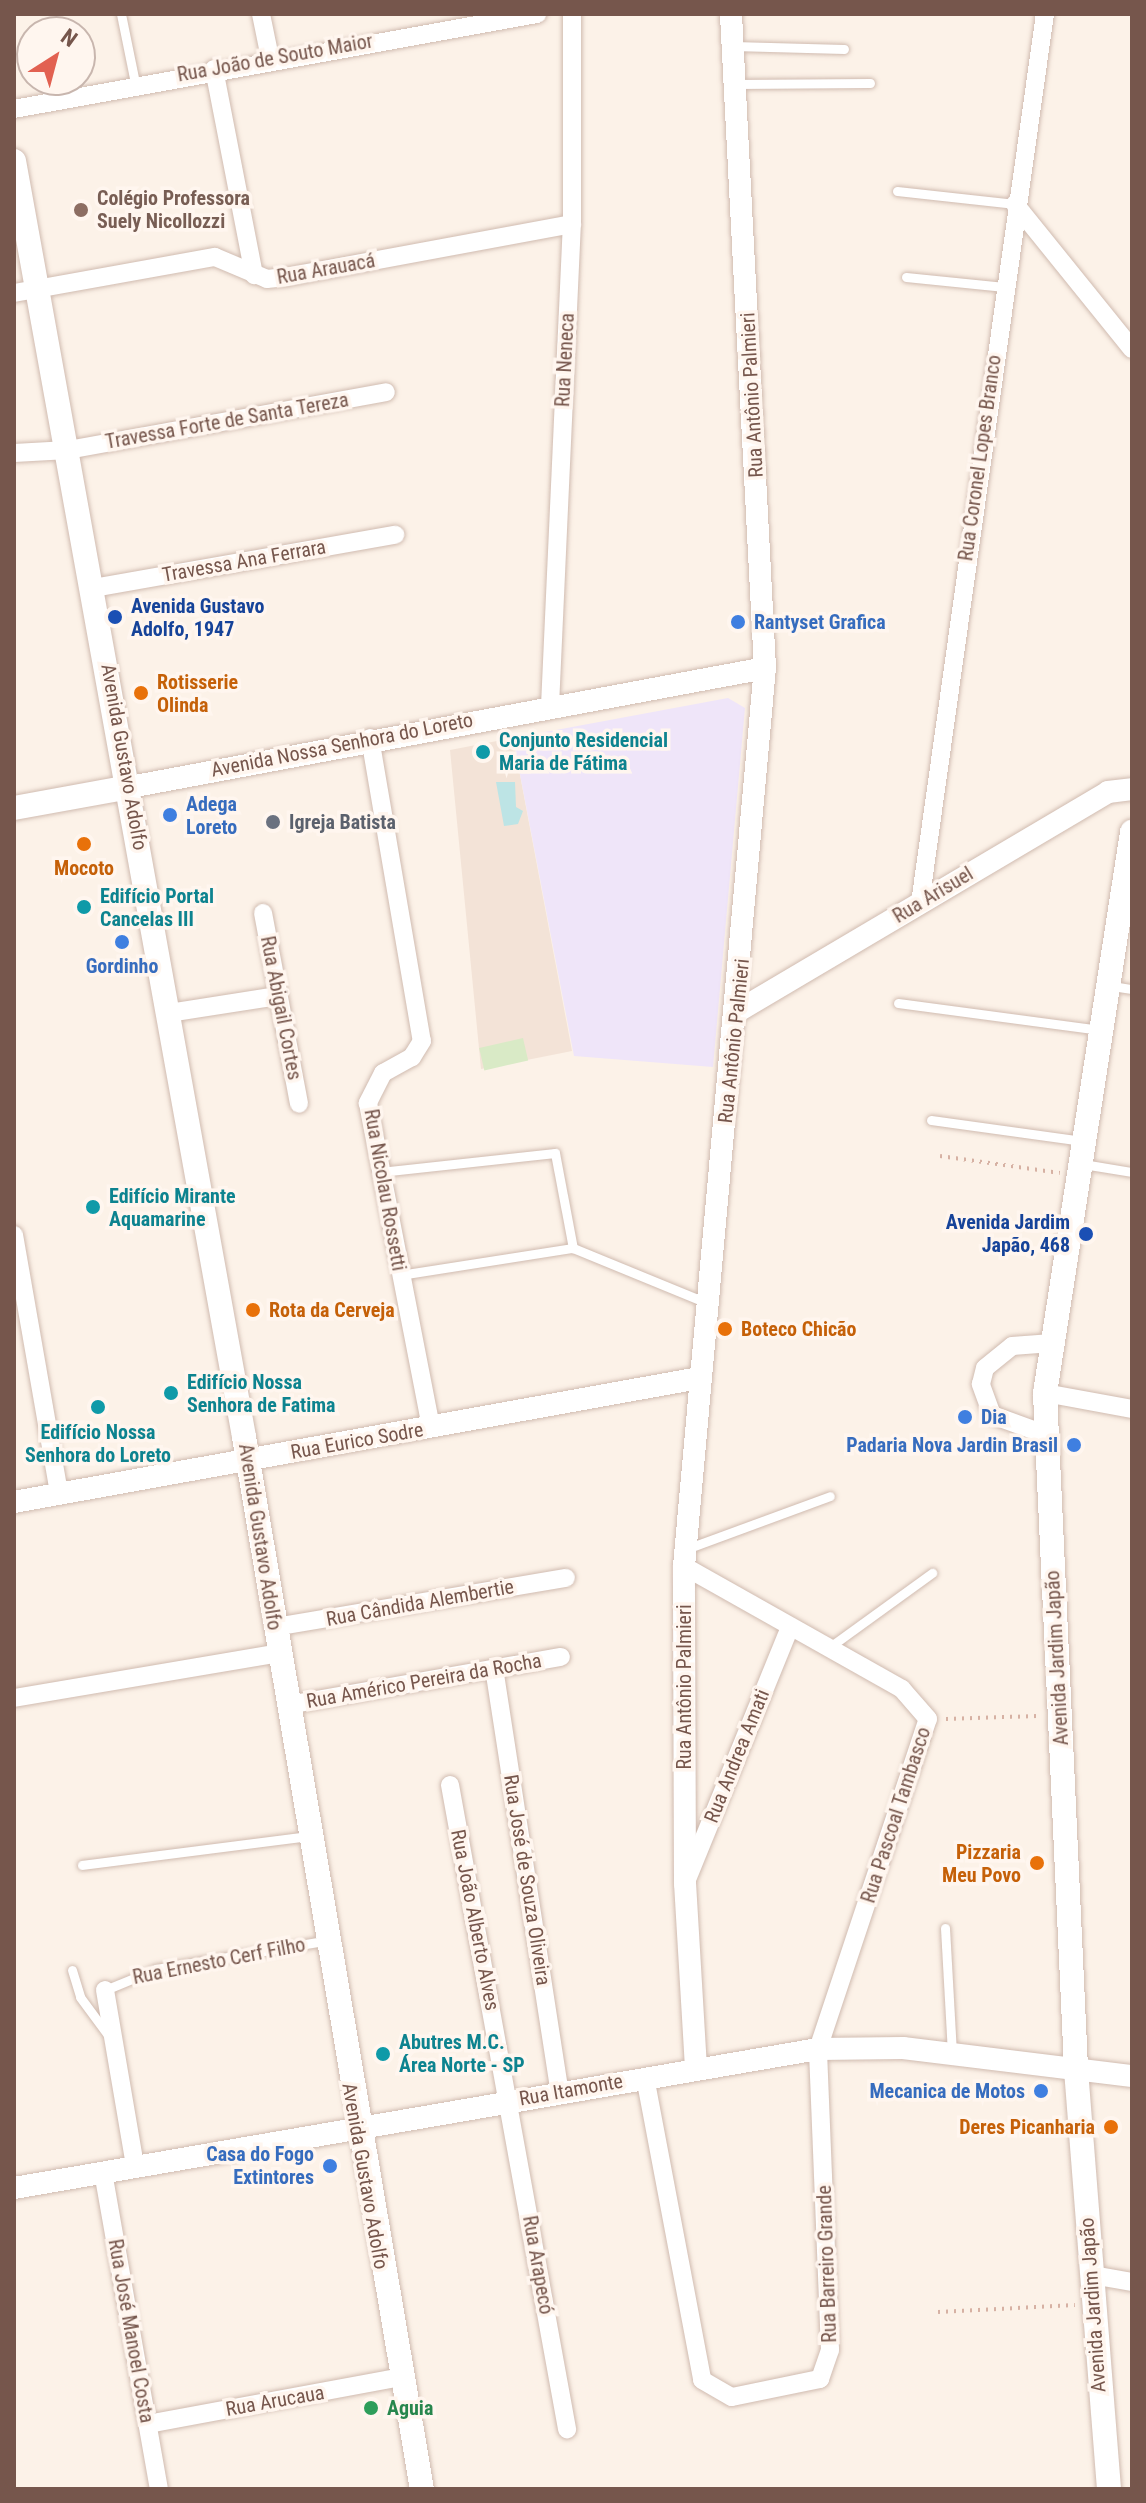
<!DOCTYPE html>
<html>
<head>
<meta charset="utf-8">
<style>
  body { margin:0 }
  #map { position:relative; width:1146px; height:2503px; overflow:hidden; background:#fcf2e8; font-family:"Roboto Condensed",sans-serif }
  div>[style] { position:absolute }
  .residential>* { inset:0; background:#f3e3d7 }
  .education>* { inset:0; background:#efe5f9 }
  .green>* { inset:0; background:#d9eac6; transform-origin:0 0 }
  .water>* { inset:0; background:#bde4e5 }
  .path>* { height:4px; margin-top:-2px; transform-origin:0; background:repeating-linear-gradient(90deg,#d6b1a3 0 2px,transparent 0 8px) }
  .roads { filter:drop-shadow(0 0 2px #d0bbb0) drop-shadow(0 0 2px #d0bbb0) }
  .service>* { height:9px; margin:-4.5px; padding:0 4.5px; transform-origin:4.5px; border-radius:4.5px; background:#fff }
  .minor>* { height:18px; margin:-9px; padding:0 9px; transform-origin:9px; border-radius:9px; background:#fff }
  .tertiary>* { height:22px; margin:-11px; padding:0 11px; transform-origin:11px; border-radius:11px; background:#fff }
  .secondary>* { height:24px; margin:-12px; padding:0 12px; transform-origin:12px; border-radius:12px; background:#fff }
  .dots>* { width:22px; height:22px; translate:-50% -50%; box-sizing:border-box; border:4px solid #fff6ef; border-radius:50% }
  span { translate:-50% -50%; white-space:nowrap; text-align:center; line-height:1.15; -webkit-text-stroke:7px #fff6ef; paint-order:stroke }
  .street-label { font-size:20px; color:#76564c }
  .education-label { font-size:20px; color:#785e54; font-weight:700 }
  .left { translate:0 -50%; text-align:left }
  .transit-label { font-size:20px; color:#164399; font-weight:700 }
  .right { translate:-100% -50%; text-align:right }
  .shop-label { font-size:20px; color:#366cbe; font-weight:700 }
  .food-label { font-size:20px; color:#c56008; font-weight:700 }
  .culture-label { font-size:20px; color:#0d838f; font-weight:700 }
  .worship-label { font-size:20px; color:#5b616d; font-weight:700 }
  .leisure-label { font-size:20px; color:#27864d; font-weight:700 }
  .frame { position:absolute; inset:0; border:16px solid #76564c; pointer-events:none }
  .north { position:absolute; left:16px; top:16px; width:80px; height:80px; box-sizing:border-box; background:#fff6ef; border:2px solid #c8b6ae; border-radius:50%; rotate:36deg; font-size:22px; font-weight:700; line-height:32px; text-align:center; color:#76564c }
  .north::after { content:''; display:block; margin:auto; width:28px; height:36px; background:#e26151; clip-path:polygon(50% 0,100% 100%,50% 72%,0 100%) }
</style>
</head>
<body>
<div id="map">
  <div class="residential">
    <i style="clip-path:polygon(513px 738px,572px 1051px,481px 1069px,450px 750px)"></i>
  </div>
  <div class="education">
    <i style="clip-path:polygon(728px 698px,745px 708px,713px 1067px,574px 1056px,513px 738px)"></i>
  </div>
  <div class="green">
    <i style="left:523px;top:1038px;width:23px;height:45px;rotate:77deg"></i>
  </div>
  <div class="water">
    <i style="clip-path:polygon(496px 782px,515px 782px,516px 807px,523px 811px,518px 824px,504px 826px)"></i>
  </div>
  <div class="path">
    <i style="left:940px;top:1156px;width:121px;rotate:8.1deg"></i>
    <i style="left:946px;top:1719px;width:91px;rotate:-1.9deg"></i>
    <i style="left:938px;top:2312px;width:137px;rotate:-2.9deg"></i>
  </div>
  <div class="roads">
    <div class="service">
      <i style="left:121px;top:14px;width:70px;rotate:78.5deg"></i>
      <i style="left:733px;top:46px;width:111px;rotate:1.5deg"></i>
      <i style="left:735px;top:84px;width:135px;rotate:-0.4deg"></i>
      <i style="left:897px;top:191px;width:119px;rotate:6.3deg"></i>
      <i style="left:906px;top:277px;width:99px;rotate:5.8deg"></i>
      <i style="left:1112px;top:986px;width:20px;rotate:9deg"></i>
      <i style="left:898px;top:1003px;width:204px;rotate:7.6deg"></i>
      <i style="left:931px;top:1120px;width:153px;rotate:7.9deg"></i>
      <i style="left:1083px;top:1164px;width:50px;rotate:9.3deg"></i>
      <i style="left:380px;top:1172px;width:176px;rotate:-6.2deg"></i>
      <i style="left:555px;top:1153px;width:97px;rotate:79.3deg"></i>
      <i style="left:400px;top:1275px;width:175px;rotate:-8.9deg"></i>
      <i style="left:573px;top:1248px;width:145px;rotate:22.3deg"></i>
      <i style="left:689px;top:1548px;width:150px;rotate:-20.2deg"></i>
      <i style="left:827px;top:1649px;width:130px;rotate:-35.9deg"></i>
      <i style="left:82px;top:1865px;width:228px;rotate:-7.3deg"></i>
      <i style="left:945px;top:1928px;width:124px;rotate:86.8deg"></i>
      <i style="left:72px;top:1970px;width:28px;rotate:73deg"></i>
      <i style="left:80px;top:1997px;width:47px;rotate:53.6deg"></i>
      <i style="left:105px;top:1990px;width:55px;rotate:-22.4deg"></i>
      <i style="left:156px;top:1969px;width:170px;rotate:-9.5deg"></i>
    </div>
    <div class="minor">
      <i style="left:261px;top:14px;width:45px;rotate:78.4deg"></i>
      <i style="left:214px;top:69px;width:210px;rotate:79deg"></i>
      <i style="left:14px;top:109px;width:532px;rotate:-10.3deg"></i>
      <i style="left:1015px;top:204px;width:186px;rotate:51.1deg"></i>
      <i style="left:14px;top:293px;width:204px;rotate:-10.2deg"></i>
      <i style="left:215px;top:257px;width:56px;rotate:22.9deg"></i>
      <i style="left:267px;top:279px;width:19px;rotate:-6deg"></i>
      <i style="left:286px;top:277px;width:291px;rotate:-10.5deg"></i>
      <i style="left:14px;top:453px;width:54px;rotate:-3.2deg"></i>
      <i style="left:68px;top:450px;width:323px;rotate:-10.3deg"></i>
      <i style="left:93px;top:588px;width:307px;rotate:-10deg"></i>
      <i style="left:550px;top:706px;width:483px;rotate:-87.4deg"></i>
      <i style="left:572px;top:224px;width:210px;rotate:-90deg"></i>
      <i style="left:370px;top:738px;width:307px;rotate:80.3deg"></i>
      <i style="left:422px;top:1041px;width:19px;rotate:122deg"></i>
      <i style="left:412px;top:1057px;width:33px;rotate:151deg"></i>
      <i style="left:383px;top:1073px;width:34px;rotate:117deg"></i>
      <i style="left:368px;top:1103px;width:331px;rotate:79deg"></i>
      <i style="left:920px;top:903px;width:898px;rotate:-82deg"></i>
      <i style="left:263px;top:913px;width:194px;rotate:79.3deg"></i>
      <i style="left:169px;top:1013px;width:109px;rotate:-8.9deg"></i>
      <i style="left:14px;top:1235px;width:263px;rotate:80.1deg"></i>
      <i style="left:1045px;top:1393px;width:88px;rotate:10.4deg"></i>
      <i style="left:1047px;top:1435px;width:59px;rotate:-160deg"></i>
      <i style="left:992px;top:1415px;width:33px;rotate:-110deg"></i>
      <i style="left:981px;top:1384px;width:16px;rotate:-76deg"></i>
      <i style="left:985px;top:1368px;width:35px;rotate:-39deg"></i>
      <i style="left:1012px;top:1346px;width:40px;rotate:-4.3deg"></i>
      <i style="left:275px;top:1627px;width:295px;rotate:-9.6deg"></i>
      <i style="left:494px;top:1668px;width:429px;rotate:81.2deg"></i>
      <i style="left:14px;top:1698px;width:269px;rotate:-9.6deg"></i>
      <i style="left:288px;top:1705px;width:277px;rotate:-10deg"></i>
      <i style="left:450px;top:1785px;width:655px;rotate:79.7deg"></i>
      <i style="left:688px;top:1877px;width:270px;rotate:-67.8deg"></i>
      <i style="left:105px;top:1990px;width:179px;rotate:80.3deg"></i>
      <i style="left:645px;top:2077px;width:308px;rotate:79.3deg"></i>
      <i style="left:702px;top:2380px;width:34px;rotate:30deg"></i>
      <i style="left:732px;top:2397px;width:90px;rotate:-11.6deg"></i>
      <i style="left:820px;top:2379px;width:31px;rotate:-71deg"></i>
      <i style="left:830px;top:2350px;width:301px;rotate:-92.3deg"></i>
      <i style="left:818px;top:2049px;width:348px;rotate:-71.6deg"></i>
      <i style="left:928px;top:1719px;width:40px;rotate:-131deg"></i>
      <i style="left:902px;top:1689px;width:250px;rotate:-150.6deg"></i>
      <i style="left:103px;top:2172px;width:322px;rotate:80deg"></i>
      <i style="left:1092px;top:2275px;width:41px;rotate:9.9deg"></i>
      <i style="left:148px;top:2424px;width:257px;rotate:-10.5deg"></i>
    </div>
    <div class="tertiary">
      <i style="left:130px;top:787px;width:646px;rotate:-10.61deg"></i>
      <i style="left:738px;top:1011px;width:430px;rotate:-30.6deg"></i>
      <i style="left:1108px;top:792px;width:24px;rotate:-7deg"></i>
      <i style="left:14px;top:1502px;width:696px;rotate:-10.26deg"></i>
      <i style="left:696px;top:2068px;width:184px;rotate:-93.4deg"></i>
      <i style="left:685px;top:1884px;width:318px;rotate:-90.2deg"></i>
      <i style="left:684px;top:1566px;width:902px;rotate:-84.85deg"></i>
      <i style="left:765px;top:668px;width:655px;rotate:-92.98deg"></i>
      <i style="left:14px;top:2188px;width:816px;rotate:-9.81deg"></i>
      <i style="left:818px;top:2049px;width:85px;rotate:-0.7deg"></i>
      <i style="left:903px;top:2048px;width:231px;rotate:7deg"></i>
    </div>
    <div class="secondary">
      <i style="left:14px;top:161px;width:1297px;rotate:79.78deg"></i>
      <i style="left:244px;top:1437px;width:1067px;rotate:80.4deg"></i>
      <i style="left:14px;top:808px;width:118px;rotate:-10.3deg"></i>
      <i style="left:1109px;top:2489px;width:422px;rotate:-94.5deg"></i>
      <i style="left:1076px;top:2068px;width:676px;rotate:-92.63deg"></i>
      <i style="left:1045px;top:1393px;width:568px;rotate:-81.18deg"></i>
    </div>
  </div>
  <div class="dots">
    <i style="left:81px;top:210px;background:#8d6e63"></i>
    <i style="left:115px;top:617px;background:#1a4fb4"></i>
    <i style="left:738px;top:622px;background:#3f7fe0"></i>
    <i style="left:141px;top:693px;background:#e8710a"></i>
    <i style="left:483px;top:752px;background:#0f9aa8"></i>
    <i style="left:170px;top:815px;background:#3f7fe0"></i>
    <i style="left:273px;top:822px;background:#6b7280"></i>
    <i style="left:84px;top:844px;background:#e8710a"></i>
    <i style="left:84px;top:907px;background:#0f9aa8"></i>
    <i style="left:122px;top:942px;background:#3f7fe0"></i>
    <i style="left:93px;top:1207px;background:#0f9aa8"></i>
    <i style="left:1086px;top:1234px;background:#1a4fb4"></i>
    <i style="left:253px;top:1310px;background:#e8710a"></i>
    <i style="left:725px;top:1329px;background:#e8710a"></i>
    <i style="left:171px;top:1393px;background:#0f9aa8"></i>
    <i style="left:98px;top:1407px;background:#0f9aa8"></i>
    <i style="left:965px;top:1417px;background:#3f7fe0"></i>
    <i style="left:1074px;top:1445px;background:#3f7fe0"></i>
    <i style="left:1037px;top:1863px;background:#e8710a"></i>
    <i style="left:383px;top:2054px;background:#0f9aa8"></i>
    <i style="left:1041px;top:2091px;background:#3f7fe0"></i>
    <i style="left:1111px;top:2127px;background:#e8710a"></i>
    <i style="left:330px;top:2166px;background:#3f7fe0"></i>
    <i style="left:371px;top:2408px;background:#2e9e5b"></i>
  </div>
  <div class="street-label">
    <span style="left:275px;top:58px;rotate:-10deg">Rua João de Souto Maior</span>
    <span style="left:326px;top:269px;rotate:-10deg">Rua Arauacá</span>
    <span style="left:565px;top:360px;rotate:-87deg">Rua Neneca</span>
    <span style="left:752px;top:395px;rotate:-93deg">Rua Antônio Palmieri</span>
    <span style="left:227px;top:421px;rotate:-10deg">Travessa Forte de Santa Tereza</span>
    <span style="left:980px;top:458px;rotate:-82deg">Rua Coronel Lopes Branco</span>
    <span style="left:244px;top:561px;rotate:-10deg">Travessa Ana Ferrara</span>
    <span style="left:342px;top:745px;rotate:-11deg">Avenida Nossa Senhora do Loreto</span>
    <span style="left:124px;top:757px;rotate:80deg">Avenida Gustavo Adolfo</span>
    <span style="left:933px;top:895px;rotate:-31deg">Rua Arisuel</span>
    <span style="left:281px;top:1008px;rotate:79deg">Rua Abigail Cortes</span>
    <span style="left:734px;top:1041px;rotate:-84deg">Rua Antônio Palmieri</span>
    <span style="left:385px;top:1190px;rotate:80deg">Rua Nicolau Rossetti</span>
    <span style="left:357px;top:1441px;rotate:-10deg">Rua Eurico Sodre</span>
    <span style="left:260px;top:1537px;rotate:81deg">Avenida Gustavo Adolfo</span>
    <span style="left:420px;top:1603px;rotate:-10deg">Rua Cândida Alembertie</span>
    <span style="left:1057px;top:1658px;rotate:-93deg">Avenida Jardim Japão</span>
    <span style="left:424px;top:1681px;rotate:-10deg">Rua Américo Pereira da Rocha</span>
    <span style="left:684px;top:1687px;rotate:-90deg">Rua Antônio Palmieri</span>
    <span style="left:737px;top:1756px;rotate:-68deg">Rua Andrea Amati</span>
    <span style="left:896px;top:1815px;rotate:-72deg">Rua Pascoal Tambasco</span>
    <span style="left:527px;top:1880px;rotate:81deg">Rua José de Souza Oliveira</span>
    <span style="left:475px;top:1920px;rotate:79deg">Rua João Alberto Alves</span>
    <span style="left:219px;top:1961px;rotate:-11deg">Rua Ernesto Cerf Filho</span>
    <span style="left:571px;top:2090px;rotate:-10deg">Rua Itamonte</span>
    <span style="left:365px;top:2176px;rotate:80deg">Avenida Gustavo Adolfo</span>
    <span style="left:827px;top:2264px;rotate:-92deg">Rua Barreiro Grande</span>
    <span style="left:538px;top:2265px;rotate:80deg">Rua Arapecó</span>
    <span style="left:1093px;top:2305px;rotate:-94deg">Avenida Jardim Japão</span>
    <span style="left:131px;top:2331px;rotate:80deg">Rua José Manoel Costa</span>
    <span style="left:275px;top:2401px;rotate:-10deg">Rua Arucaua</span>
  </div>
  <div class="education-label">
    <span class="left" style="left:97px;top:210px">Colégio Professora<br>Suely Nicollozzi</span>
  </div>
  <div class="transit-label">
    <span class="left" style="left:131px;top:618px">Avenida Gustavo<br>Adolfo, 1947</span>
    <span class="right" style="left:1070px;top:1234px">Avenida Jardim<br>Japão, 468</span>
  </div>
  <div class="shop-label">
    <span class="left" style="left:754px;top:622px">Rantyset Grafica</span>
    <span class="left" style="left:186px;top:816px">Adega<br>Loreto</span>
    <span style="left:122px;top:966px">Gordinho</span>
    <span class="left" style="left:981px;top:1417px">Dia</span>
    <span class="right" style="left:1058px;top:1445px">Padaria Nova Jardin Brasil</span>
    <span class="right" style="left:1025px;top:2091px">Mecanica de Motos</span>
    <span class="right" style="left:314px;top:2166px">Casa do Fogo<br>Extintores</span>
  </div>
  <div class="food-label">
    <span class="left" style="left:157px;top:694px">Rotisserie<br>Olinda</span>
    <span style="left:84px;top:868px">Mocoto</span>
    <span class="left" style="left:269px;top:1310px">Rota da Cerveja</span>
    <span class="left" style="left:741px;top:1329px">Boteco Chicão</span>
    <span class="right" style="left:1021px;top:1864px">Pizzaria<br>Meu Povo</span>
    <span class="right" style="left:1095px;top:2127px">Deres Picanharia</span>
  </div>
  <div class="culture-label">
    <span class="left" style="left:499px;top:752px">Conjunto Residencial<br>Maria de Fátima</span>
    <span class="left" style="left:100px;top:908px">Edifício Portal<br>Cancelas III</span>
    <span class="left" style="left:109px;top:1208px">Edifício Mirante<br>Aquamarine</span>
    <span class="left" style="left:187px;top:1394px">Edifício Nossa<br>Senhora de Fatima</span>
    <span style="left:98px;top:1444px">Edifício Nossa<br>Senhora do Loreto</span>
    <span class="left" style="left:399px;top:2054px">Abutres M.C.<br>Área Norte - SP</span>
  </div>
  <div class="worship-label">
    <span class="left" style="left:289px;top:822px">Igreja Batista</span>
  </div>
  <div class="leisure-label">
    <span class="left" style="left:387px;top:2408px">Aguia</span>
  </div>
  <div class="frame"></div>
  <div class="north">N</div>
</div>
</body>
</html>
